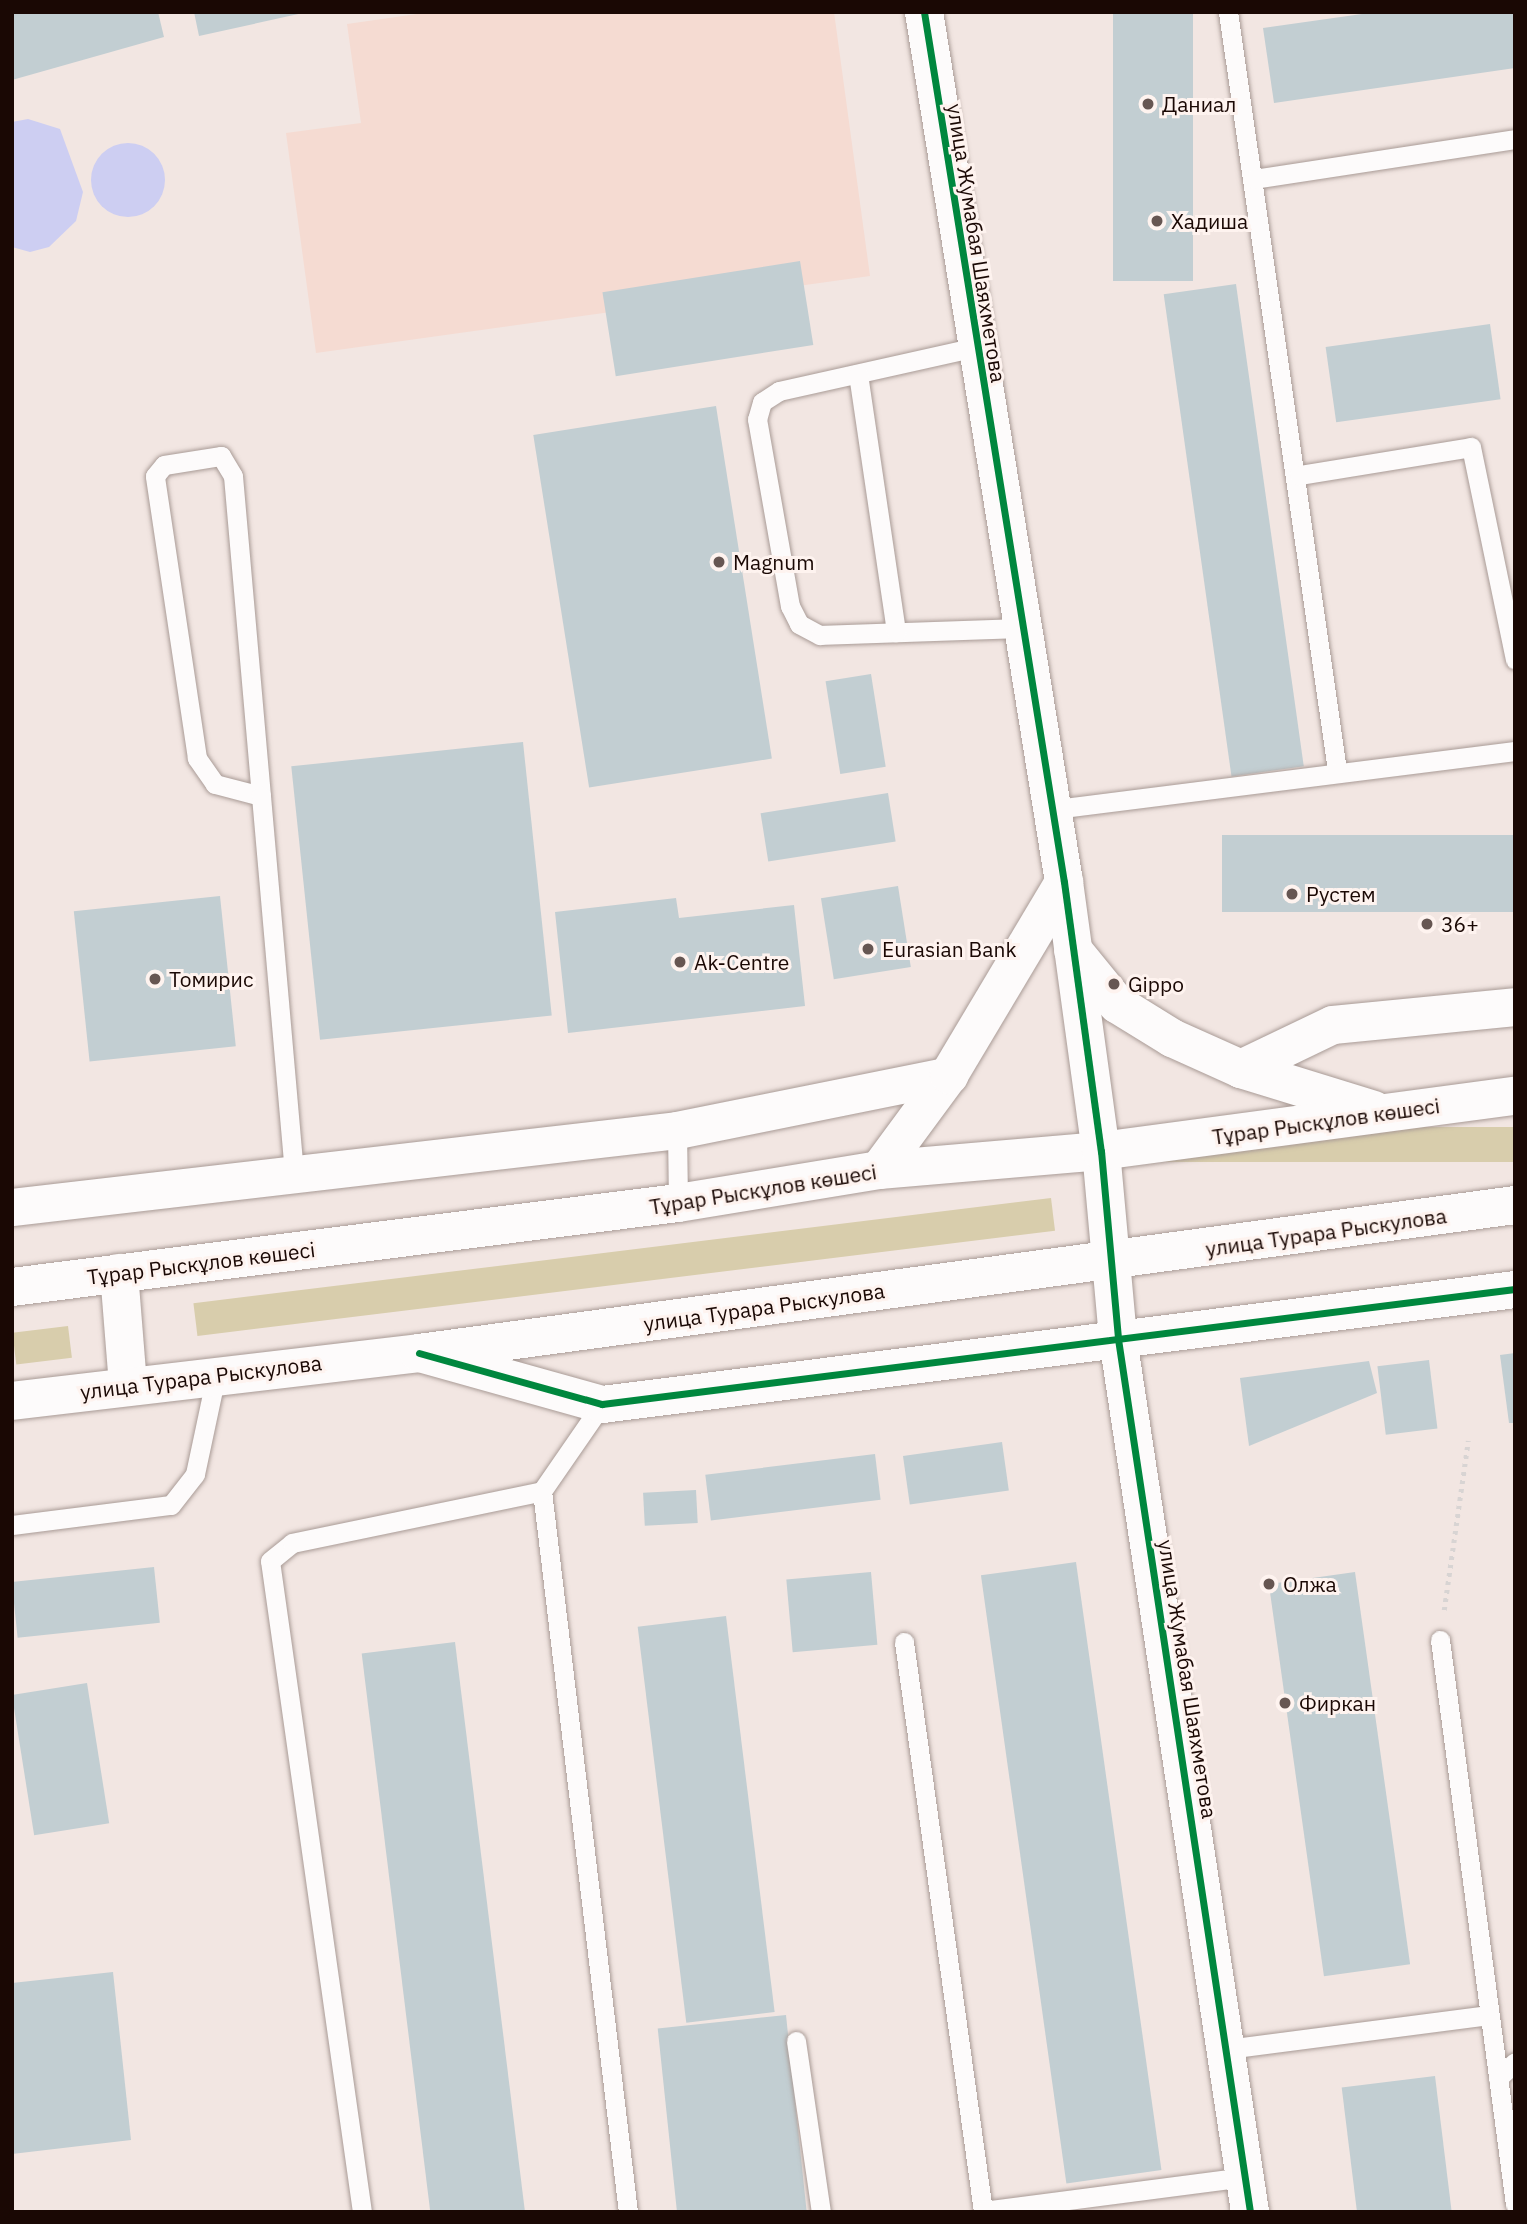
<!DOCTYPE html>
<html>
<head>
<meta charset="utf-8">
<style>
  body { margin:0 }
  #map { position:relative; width:1527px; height:2224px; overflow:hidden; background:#f2e6e2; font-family:"IBM Plex Sans",sans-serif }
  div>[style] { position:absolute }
  .built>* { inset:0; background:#f5dbd2 }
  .green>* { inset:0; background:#d8cdac; transform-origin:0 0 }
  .water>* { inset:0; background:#cdcef2 }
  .round { border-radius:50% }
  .building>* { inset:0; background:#c2ced2; transform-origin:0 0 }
  .path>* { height:4.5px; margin-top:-2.25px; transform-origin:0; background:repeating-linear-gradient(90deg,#d8d4d3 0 3.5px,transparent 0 8.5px) }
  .roads { filter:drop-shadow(0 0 2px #a99b96) drop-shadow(0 0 2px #a99b96) }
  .service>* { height:19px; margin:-9.5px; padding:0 9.5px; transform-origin:9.5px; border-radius:9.5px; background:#fdfbfb }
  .minor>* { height:37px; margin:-18.5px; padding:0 18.5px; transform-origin:18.5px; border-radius:18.5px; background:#fdfbfb }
  .tertiary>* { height:38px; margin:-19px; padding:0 19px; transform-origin:19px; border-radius:19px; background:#fdfbfb }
  .primary>* { height:38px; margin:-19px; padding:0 19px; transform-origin:19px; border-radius:19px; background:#fdfbfb }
  .cycleway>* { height:7px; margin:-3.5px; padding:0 3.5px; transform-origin:3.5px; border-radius:3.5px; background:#00873e }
  .dots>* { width:19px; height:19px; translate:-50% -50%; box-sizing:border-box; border:4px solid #fef3ef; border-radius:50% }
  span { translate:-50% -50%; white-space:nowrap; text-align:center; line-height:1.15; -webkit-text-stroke:6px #fef3ef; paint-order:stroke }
  .poi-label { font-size:21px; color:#1a0804 }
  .left { translate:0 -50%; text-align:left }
  .street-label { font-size:21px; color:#1a0804 }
  .frame { position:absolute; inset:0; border:14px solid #1a0804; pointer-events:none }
</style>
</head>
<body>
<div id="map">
  <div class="built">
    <i style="clip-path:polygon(431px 12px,834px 12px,870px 276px,316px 353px,286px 133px,361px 123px,347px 24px)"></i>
  </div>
  <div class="green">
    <i style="left:1515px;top:1127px;width:35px;height:363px;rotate:90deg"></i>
    <i style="left:1051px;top:1198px;width:33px;height:864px;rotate:83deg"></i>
    <i style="left:68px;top:1326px;width:32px;height:56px;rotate:83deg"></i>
  </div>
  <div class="water">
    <i style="clip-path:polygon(28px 119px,60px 129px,83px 192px,76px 221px,49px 247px,30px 252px,12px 247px,12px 122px)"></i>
    <i class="round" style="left:91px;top:143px;width:74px;height:74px"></i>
  </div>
  <div class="building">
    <i style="clip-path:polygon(12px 12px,158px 12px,164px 37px,12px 80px)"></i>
    <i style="clip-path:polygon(194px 12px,303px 12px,303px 13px,199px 36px)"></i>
    <i style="left:1113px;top:12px;width:80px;height:269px"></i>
    <i style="clip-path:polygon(1376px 12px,1515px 12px,1515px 68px,1274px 103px,1263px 28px)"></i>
    <i style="left:800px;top:261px;width:85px;height:200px;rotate:81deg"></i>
    <i style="left:1236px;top:284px;width:487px;height:73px;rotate:82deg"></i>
    <i style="left:1490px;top:324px;width:76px;height:166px;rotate:82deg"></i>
    <i style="left:716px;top:406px;width:357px;height:185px;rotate:81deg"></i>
    <i style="left:871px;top:674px;width:94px;height:46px;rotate:81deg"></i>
    <i style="left:523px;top:742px;width:275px;height:233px;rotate:84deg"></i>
    <i style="left:888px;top:793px;width:49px;height:129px;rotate:81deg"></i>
    <i style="left:1515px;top:835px;width:77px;height:293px;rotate:90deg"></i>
    <i style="left:898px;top:886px;width:82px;height:78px;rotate:81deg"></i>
    <i style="left:220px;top:896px;width:151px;height:147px;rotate:84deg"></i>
    <i style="clip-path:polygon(676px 898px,679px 918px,794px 905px,805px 1006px,568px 1033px,555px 912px)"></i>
    <i style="clip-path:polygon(1515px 1353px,1515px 1423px,1509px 1423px,1500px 1355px)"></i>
    <i style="left:1429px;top:1360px;width:69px;height:52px;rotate:83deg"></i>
    <i style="clip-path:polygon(1369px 1361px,1377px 1393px,1249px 1446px,1240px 1378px)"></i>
    <i style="left:1002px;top:1442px;width:49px;height:100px;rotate:82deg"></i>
    <i style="left:875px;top:1454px;width:46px;height:171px;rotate:83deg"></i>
    <i style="left:696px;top:1490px;width:33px;height:53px;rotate:87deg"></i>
    <i style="left:1076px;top:1562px;width:614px;height:96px;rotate:82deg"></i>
    <i style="left:154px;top:1567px;width:56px;height:143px;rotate:84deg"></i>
    <i style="left:871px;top:1572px;width:73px;height:85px;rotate:85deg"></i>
    <i style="left:1355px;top:1572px;width:396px;height:87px;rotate:82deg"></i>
    <i style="left:726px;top:1616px;width:399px;height:89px;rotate:83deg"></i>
    <i style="left:455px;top:1642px;width:574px;height:94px;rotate:83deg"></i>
    <i style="left:87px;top:1683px;width:142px;height:76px;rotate:81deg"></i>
    <i style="clip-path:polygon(113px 1972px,131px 2140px,12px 2154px,12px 1983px)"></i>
    <i style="left:786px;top:2015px;width:198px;height:129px;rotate:84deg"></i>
    <i style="left:1435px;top:2076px;width:137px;height:94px;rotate:83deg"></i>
  </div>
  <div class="path">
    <i style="left:1444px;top:1610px;width:171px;rotate:-81.9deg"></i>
  </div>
  <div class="roads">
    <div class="service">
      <i style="left:1228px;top:12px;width:766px;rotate:81.82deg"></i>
      <i style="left:1254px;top:179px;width:264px;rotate:-8.7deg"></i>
      <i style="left:976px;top:347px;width:202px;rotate:167.4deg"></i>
      <i style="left:779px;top:391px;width:20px;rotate:147deg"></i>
      <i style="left:762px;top:402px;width:18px;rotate:106deg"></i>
      <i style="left:757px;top:419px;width:190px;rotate:80deg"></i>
      <i style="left:790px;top:606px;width:20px;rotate:63deg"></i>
      <i style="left:799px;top:624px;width:24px;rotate:28deg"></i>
      <i style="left:820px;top:635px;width:199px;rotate:-2deg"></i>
      <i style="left:858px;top:374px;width:261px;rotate:81.6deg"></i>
      <i style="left:1299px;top:475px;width:174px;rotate:-9.2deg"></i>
      <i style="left:1471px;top:447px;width:217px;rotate:78.3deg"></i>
      <i style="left:261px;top:796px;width:48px;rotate:-165.4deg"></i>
      <i style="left:215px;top:784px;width:32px;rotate:-125deg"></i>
      <i style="left:197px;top:758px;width:285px;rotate:-98.5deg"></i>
      <i style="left:155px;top:476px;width:14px;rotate:-51deg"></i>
      <i style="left:164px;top:465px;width:58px;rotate:-9deg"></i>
      <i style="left:221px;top:456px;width:23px;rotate:59deg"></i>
      <i style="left:233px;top:476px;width:321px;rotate:85deg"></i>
      <i style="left:261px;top:796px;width:379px;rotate:85deg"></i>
      <i style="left:1048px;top:810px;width:471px;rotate:-7.2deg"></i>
      <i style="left:677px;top:1130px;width:73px;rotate:89.2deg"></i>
      <i style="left:542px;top:1491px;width:726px;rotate:83.2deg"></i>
      <i style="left:12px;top:1525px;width:160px;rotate:-7.2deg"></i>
      <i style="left:171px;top:1505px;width:39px;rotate:-52deg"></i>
      <i style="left:195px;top:1474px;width:101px;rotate:-78deg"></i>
      <i style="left:1440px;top:1640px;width:569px;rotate:82.43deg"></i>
      <i style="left:904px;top:1642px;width:574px;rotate:82.1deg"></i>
      <i style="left:983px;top:2211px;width:264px;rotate:-7.4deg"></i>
      <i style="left:796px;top:2041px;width:173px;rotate:81.7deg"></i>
      <i style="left:1227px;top:2049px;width:264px;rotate:-7.4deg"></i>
      <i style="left:1498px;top:2078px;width:23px;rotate:-43deg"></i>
      <i style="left:362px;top:2212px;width:657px;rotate:-98.04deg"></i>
      <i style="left:270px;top:1561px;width:28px;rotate:-39deg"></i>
      <i style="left:292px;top:1543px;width:255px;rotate:-11.7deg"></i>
      <i style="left:542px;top:1491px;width:106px;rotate:-55.4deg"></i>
    </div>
    <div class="minor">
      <i style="left:12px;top:1207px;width:669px;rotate:-6.6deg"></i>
      <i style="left:677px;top:1130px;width:278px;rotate:-11.4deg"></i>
      <i style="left:419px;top:1353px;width:190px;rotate:15.6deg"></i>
      <i style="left:602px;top:1404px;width:920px;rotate:-7.18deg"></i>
    </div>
    <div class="tertiary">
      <i style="left:924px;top:12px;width:881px;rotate:80.86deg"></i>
      <i style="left:1064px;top:882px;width:272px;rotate:82.2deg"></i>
      <i style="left:1101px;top:1151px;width:189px;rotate:84.8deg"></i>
      <i style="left:1118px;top:1339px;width:883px;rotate:81.4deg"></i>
      <i style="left:1241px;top:1069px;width:102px;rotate:-25.6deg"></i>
      <i style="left:1333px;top:1025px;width:183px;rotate:-5.6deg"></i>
    </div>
    <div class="primary">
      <i style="left:1073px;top:950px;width:70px;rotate:50.8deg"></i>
      <i style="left:1117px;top:1004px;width:65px;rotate:31.7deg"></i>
      <i style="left:1172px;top:1038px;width:76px;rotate:24.2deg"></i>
      <i style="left:1241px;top:1069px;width:139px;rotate:17.1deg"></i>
      <i style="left:879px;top:1170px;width:118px;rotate:-53.6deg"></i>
      <i style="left:949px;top:1075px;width:225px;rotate:-59.2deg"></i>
      <i style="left:119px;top:1273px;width:111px;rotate:85.4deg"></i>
      <i style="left:12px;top:1287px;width:671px;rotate:-7.19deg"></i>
      <i style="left:678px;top:1203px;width:204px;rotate:-9.3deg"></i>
      <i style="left:879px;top:1170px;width:223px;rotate:-4.9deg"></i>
      <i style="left:1101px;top:1151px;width:418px;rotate:-7.6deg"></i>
      <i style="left:12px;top:1401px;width:410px;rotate:-6.7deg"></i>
      <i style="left:419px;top:1353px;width:1106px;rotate:-7.69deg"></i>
    </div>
  </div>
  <div class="cycleway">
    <i style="left:924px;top:12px;width:881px;rotate:80.86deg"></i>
    <i style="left:1064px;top:882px;width:272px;rotate:82.2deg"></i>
    <i style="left:1101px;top:1151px;width:189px;rotate:84.8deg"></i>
    <i style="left:1118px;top:1339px;width:883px;rotate:81.4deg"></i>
    <i style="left:419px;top:1353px;width:190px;rotate:15.6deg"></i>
    <i style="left:602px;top:1404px;width:920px;rotate:-7.18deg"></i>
  </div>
  <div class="dots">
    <i style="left:1148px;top:104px;background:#665652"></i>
    <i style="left:1157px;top:221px;background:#665652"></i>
    <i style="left:719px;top:562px;background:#665652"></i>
    <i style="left:1292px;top:894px;background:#665652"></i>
    <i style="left:1427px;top:924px;background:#665652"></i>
    <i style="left:868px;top:949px;background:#665652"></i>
    <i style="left:680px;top:962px;background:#665652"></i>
    <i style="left:155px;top:979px;background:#665652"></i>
    <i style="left:1114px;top:984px;background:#665652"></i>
    <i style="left:1269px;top:1584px;background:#665652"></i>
    <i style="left:1285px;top:1703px;background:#665652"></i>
  </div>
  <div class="poi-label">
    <span class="left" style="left:1162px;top:104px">Даниал</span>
    <span class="left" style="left:1171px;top:221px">Хадиша</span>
    <span class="left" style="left:733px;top:562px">Magnum</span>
    <span class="left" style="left:1306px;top:894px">Рустем</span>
    <span class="left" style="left:1441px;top:924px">36+</span>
    <span class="left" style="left:882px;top:949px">Eurasian Bank</span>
    <span class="left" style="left:694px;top:962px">Ak-Centre</span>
    <span class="left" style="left:169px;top:979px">Томирис</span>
    <span class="left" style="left:1128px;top:984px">Gippo</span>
    <span class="left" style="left:1283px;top:1584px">Олжа</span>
    <span class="left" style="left:1299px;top:1703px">Фиркан</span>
  </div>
  <div class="street-label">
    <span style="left:977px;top:243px;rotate:81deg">улица Жумабая Шаяхметова</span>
    <span style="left:1326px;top:1121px;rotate:-8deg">Тұрар Рыскұлов көшесі</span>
    <span style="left:763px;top:1189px;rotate:-9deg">Тұрар Рыскұлов көшесі</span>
    <span style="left:1326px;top:1232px;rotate:-8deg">улица Турара Рыскулова</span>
    <span style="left:201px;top:1263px;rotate:-7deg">Тұрар Рыскұлов көшесі</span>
    <span style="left:764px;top:1307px;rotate:-8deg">улица Турара Рыскулова</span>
    <span style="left:201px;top:1377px;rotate:-7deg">улица Турара Рыскулова</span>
    <span style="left:1188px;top:1679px;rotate:81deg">улица Жумабая Шаяхметова</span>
  </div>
  <div class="frame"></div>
</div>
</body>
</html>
